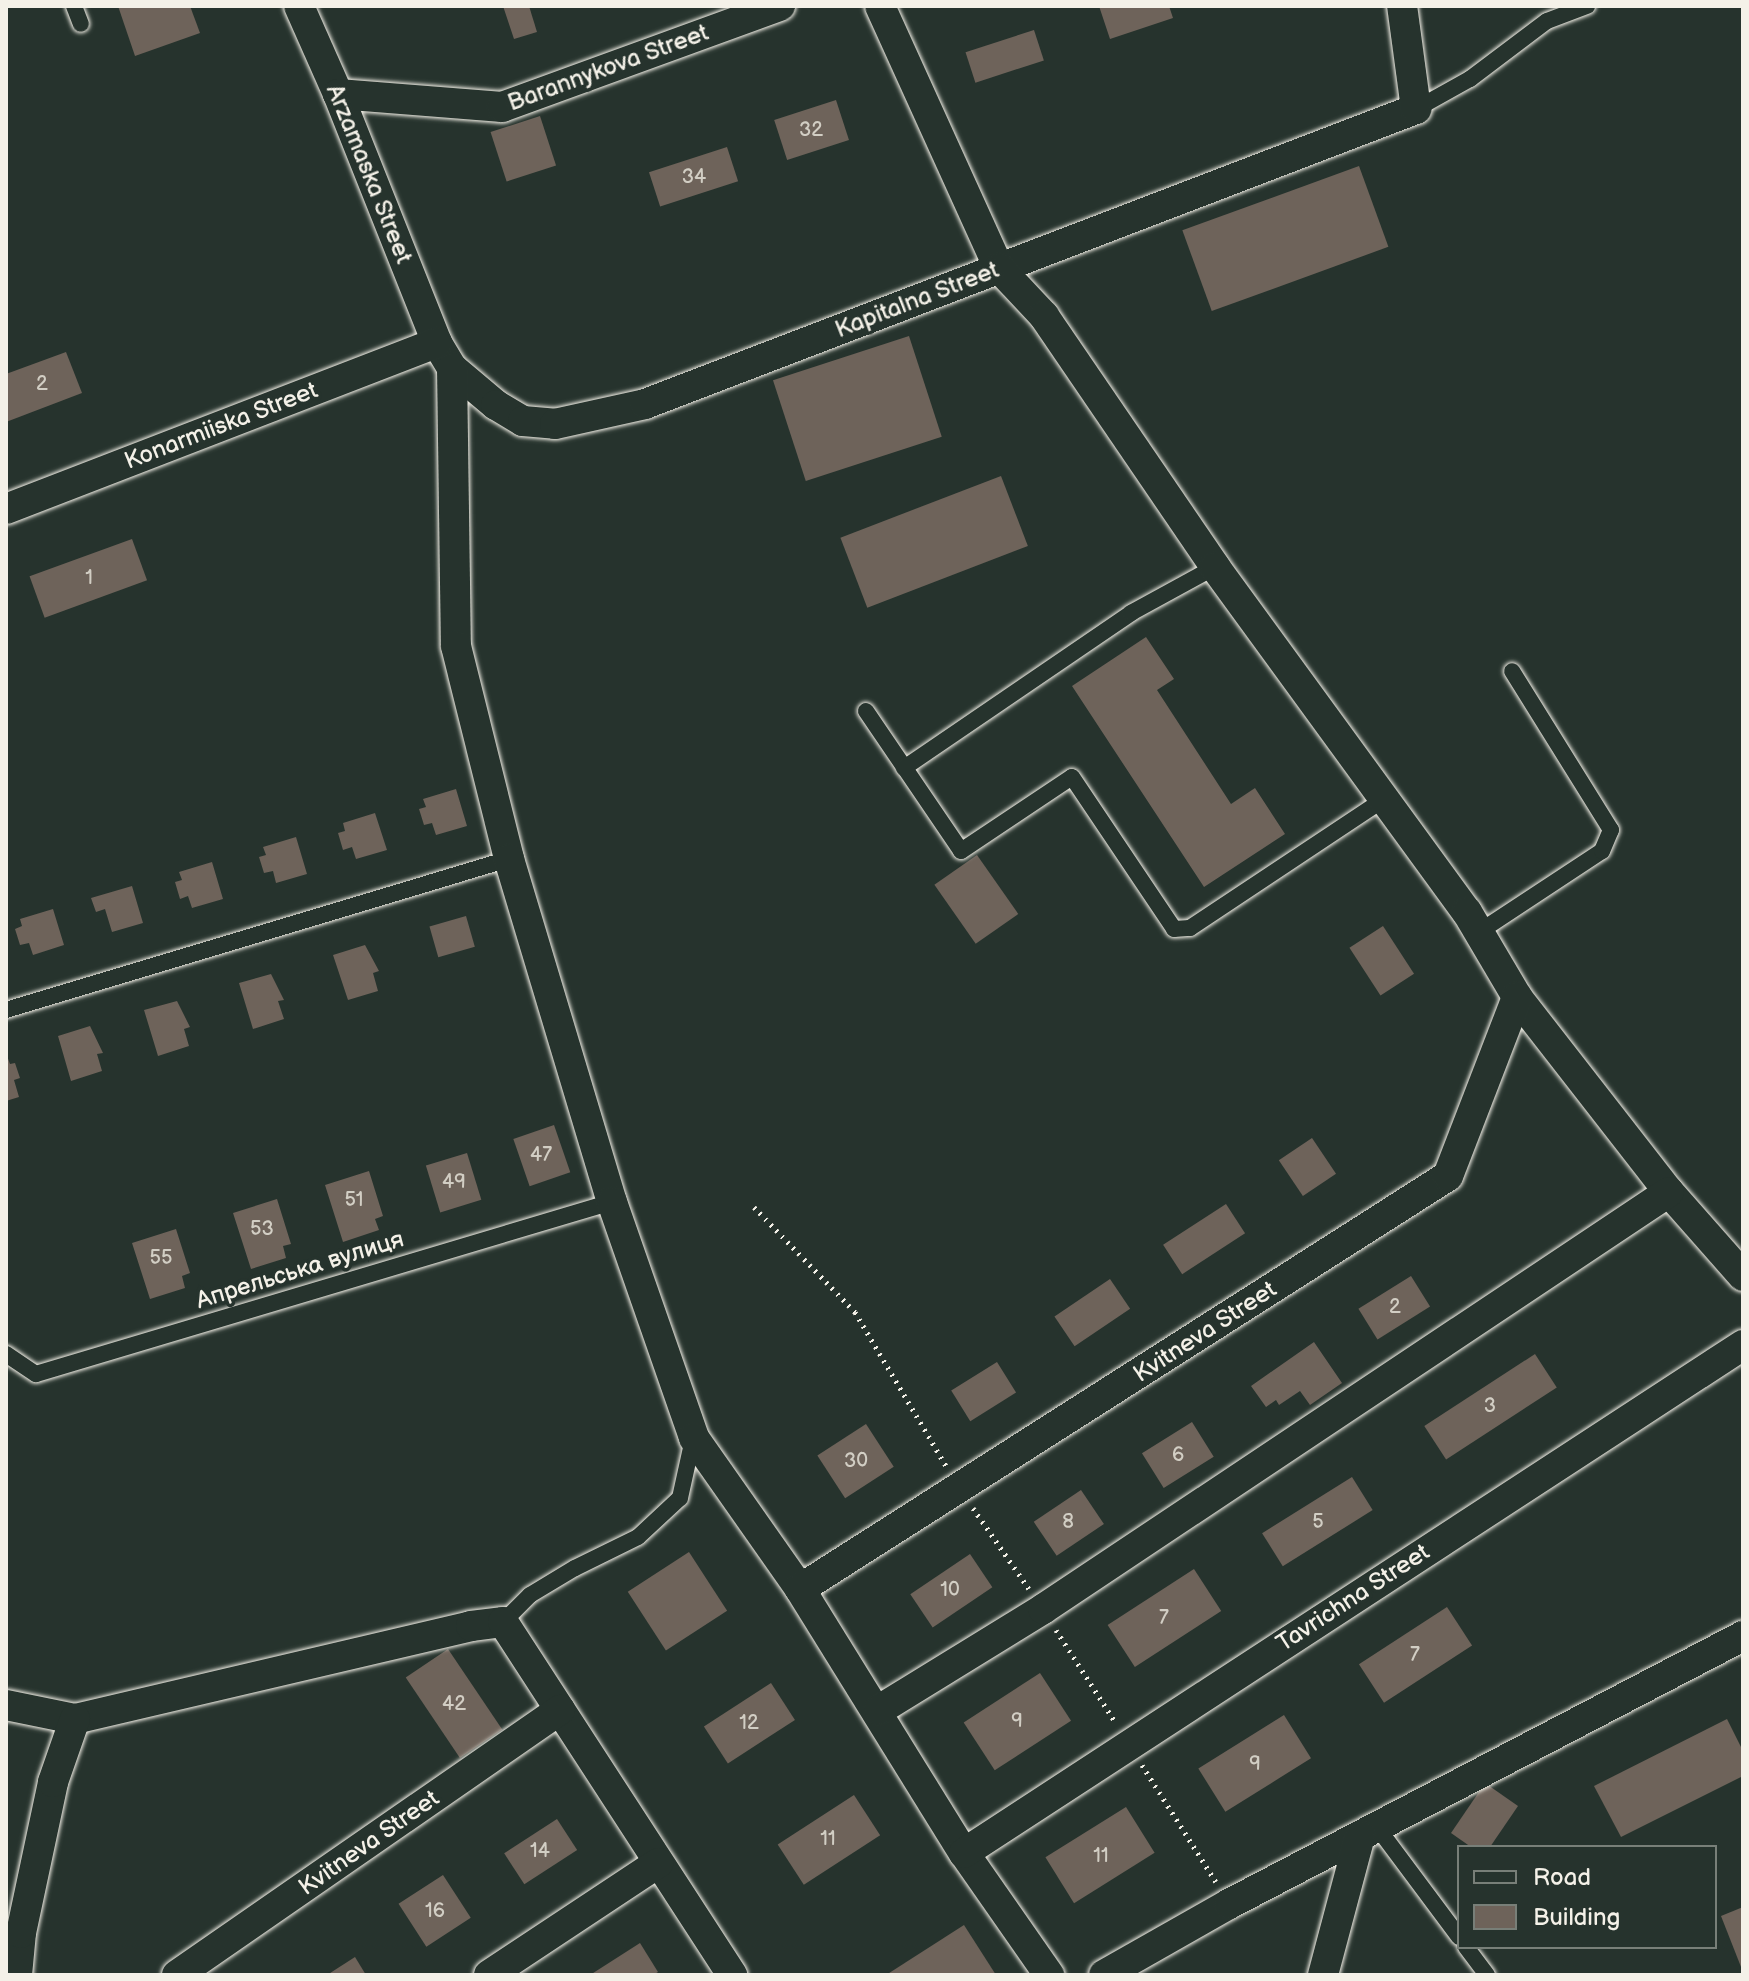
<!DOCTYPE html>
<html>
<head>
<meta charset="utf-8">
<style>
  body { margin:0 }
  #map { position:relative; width:1749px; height:1981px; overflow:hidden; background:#26332d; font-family:"Balsamiq Sans",sans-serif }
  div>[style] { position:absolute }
  .building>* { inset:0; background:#6e635a; transform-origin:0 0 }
  .path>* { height:5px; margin-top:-2.5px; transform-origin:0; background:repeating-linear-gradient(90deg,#f4f1e8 0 2px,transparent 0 8px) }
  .roads { filter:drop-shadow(0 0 2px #f4f1e8) drop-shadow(0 0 2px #f4f1e8) }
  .service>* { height:16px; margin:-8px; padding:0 8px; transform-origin:8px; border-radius:8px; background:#26332d }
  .minor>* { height:30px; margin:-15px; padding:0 15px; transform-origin:15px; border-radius:15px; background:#26332d }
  span { translate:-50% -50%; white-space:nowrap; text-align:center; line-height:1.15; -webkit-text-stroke:7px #26332d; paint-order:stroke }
  .number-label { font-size:20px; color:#d2cec4 }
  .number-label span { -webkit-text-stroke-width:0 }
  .street-label { font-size:24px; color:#f4f1e8 }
  .frame { position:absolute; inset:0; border:8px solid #f4f1e8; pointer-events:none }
  .legend { position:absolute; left:1457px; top:1845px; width:260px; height:104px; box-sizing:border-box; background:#26332d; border:2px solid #787f78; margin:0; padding:10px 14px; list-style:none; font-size:24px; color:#f4f1e8 }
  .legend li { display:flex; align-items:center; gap:16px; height:40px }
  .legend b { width:40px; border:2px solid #787f78 }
</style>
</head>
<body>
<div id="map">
  <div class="building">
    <i style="clip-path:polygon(118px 6px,190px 6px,200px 33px,135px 56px)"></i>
    <i style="clip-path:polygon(503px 6px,529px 6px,537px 32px,514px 39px)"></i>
    <i style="clip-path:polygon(1099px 6px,1169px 6px,1173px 18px,1110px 39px)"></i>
    <i style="left:1034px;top:30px;width:32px;height:72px;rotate:72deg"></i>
    <i style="left:836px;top:100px;width:42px;height:65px;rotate:72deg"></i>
    <i style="left:540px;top:116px;width:52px;height:52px;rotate:72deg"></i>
    <i style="left:727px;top:147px;width:36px;height:82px;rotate:72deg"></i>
    <i style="left:1359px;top:166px;width:86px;height:188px;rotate:70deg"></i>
    <i style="left:909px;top:336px;width:106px;height:143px;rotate:72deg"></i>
    <i style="clip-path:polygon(66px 352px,82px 393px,6px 422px,6px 374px)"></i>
    <i style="left:1001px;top:476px;width:75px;height:172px;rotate:69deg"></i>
    <i style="left:132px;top:539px;width:44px;height:109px;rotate:70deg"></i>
    <i style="clip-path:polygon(1146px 637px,1174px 679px,1157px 690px,1231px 804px,1255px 788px,1285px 834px,1204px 887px,1072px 686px)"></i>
    <i style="clip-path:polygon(456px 789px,467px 826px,436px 835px,432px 823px,424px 825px,419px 809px,426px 807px,423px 799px)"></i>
    <i style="clip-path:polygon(375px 813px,387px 850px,356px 859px,352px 847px,343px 850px,338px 833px,345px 831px,343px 823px)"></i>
    <i style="clip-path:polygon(296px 837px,307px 874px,276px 883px,273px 871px,264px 873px,259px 857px,266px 855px,263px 847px)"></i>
    <i style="left:977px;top:855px;width:72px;height:52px;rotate:55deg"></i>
    <i style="clip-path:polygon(212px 862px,223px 899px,192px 908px,188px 896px,180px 899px,175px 882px,182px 880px,179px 872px)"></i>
    <i style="clip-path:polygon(132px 886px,143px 923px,112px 932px,105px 909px,96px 912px,91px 898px)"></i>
    <i style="clip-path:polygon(53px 909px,64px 945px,33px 955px,29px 943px,20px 945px,15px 929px,22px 926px,20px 919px)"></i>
    <i style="left:466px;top:916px;width:32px;height:38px;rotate:74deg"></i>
    <i style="left:1383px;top:926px;width:57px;height:40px;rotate:57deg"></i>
    <i style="clip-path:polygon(365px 945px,379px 971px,373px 973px,378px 991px,348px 1000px,333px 955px)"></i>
    <i style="clip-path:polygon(271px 974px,284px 1000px,278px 1001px,284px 1019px,253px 1029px,239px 983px)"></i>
    <i style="clip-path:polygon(177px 1001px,190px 1027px,184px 1029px,189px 1046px,158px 1056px,144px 1010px)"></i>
    <i style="clip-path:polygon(90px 1026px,103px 1053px,97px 1054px,102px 1071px,71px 1081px,58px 1036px)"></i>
    <i style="clip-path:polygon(6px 1053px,10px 1064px,15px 1063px,20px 1078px,14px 1080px,19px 1097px,6px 1101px)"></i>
    <i style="left:554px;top:1125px;width:50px;height:43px;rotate:71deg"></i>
    <i style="left:1312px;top:1138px;width:43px;height:40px;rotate:56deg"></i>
    <i style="left:467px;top:1153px;width:49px;height:43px;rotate:73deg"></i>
    <i style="clip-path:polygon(369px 1171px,383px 1216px,375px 1219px,379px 1230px,343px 1242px,325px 1185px)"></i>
    <i style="clip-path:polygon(277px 1199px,291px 1244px,283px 1246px,286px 1258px,251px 1269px,233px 1213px)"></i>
    <i style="left:1226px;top:1204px;width:35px;height:75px;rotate:57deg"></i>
    <i style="clip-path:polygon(176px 1229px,190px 1273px,182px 1276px,185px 1288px,150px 1299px,132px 1243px)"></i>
    <i style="left:1411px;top:1276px;width:36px;height:62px;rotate:58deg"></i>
    <i style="left:1110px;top:1279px;width:36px;height:67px;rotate:56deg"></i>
    <i style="clip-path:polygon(1314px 1342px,1342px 1383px,1310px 1405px,1300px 1391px,1279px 1405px,1276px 1400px,1266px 1407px,1251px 1386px)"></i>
    <i style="left:1535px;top:1354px;width:40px;height:132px;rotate:57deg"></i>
    <i style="left:997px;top:1362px;width:36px;height:54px;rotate:58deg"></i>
    <i style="left:1192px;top:1422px;width:41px;height:59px;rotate:58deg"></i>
    <i style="left:866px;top:1424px;width:51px;height:58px;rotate:57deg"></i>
    <i style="left:1352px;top:1477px;width:39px;height:106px;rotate:58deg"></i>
    <i style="left:1081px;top:1490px;width:41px;height:57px;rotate:56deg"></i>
    <i style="left:689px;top:1552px;width:70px;height:73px;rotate:57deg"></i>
    <i style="left:970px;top:1554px;width:40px;height:72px;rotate:56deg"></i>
    <i style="left:1194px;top:1569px;width:50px;height:103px;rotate:57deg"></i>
    <i style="left:1447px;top:1607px;width:46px;height:105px;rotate:57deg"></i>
    <i style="left:448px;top:1649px;width:97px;height:51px;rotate:56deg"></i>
    <i style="left:1040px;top:1673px;width:57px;height:91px;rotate:57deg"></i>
    <i style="left:771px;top:1683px;width:44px;height:80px;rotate:57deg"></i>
    <i style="left:1284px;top:1715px;width:51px;height:101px;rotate:58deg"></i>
    <i style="clip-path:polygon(1727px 1719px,1743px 1751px,1743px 1776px,1621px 1837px,1594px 1786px)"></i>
    <i style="clip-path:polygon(1485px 1783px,1518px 1806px,1490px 1847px,1471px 1847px,1451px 1833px)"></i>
    <i style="left:854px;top:1795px;width:48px;height:91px;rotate:57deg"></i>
    <i style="left:1126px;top:1807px;width:54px;height:95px;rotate:58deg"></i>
    <i style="left:557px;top:1819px;width:37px;height:63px;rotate:57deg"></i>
    <i style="left:443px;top:1875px;width:51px;height:53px;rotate:57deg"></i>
    <i style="clip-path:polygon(1743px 1907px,1743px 1972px,1721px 1916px)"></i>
    <i style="clip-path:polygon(964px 1925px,996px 1975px,886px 1975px)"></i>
    <i style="clip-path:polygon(640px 1943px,658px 1972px,653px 1975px,590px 1975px)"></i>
    <i style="clip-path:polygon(355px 1957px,366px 1975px,327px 1975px)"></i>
  </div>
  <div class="path">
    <i style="left:754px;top:1207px;width:146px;rotate:46.1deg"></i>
    <i style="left:855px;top:1312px;width:179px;rotate:59.4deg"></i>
    <i style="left:973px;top:1508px;width:98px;rotate:55.3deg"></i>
    <i style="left:1056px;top:1630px;width:111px;rotate:57.2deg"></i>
    <i style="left:1142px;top:1765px;width:138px;rotate:57.7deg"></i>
  </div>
  <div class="roads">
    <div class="service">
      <i style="left:74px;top:6px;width:19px;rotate:69deg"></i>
      <i style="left:1416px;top:109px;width:62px;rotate:-29.1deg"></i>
      <i style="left:1470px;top:79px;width:96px;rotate:-37deg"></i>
      <i style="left:1547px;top:21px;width:43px;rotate:-20.6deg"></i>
      <i style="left:866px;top:711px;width:169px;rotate:55.8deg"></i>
      <i style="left:961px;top:851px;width:133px;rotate:-33.7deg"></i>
      <i style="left:1072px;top:777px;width:183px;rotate:56.1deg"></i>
      <i style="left:1174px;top:929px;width:16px;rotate:-4deg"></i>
      <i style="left:1190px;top:928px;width:232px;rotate:-33.6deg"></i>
      <i style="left:904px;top:768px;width:275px;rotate:-34.3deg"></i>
      <i style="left:1131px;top:613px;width:96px;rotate:-28.7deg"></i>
      <i style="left:1479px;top:932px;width:147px;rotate:-33.4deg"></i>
      <i style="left:1602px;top:851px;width:23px;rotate:-67deg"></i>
      <i style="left:1611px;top:830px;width:187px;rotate:-121.9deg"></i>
      <i style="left:6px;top:1010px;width:525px;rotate:-16.71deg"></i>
      <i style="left:6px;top:1354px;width:36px;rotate:34deg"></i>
      <i style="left:36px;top:1374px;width:601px;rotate:-16.63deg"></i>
      <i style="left:503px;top:1622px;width:38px;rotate:-45deg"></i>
      <i style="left:530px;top:1595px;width:52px;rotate:-31deg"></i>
      <i style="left:575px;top:1568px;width:70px;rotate:-26.2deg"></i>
      <i style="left:638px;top:1537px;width:57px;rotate:-42.9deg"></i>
      <i style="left:680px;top:1498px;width:60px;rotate:-77.6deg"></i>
      <i style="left:1377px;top:1827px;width:137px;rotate:53.3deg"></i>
      <i style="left:1466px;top:1947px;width:35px;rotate:53deg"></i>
    </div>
    <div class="minor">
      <i style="left:299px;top:6px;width:96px;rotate:66.1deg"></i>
      <i style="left:338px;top:94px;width:268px;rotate:68.3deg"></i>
      <i style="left:437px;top:343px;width:29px;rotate:59deg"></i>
      <i style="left:452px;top:368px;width:57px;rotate:40.1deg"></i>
      <i style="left:496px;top:405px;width:31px;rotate:31deg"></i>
      <i style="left:523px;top:421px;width:32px;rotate:5deg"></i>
      <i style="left:555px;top:424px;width:92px;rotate:-12.5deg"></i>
      <i style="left:645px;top:404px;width:826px;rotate:-20.94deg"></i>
      <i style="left:1416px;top:109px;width:104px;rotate:-97.7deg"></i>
      <i style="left:880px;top:6px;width:288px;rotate:65.6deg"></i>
      <i style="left:999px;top:268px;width:66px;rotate:46.8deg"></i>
      <i style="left:1044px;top:316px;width:304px;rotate:55.7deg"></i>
      <i style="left:1215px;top:567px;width:427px;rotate:53.9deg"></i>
      <i style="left:1467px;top:912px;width:99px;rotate:59.5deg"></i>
      <i style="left:1517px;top:997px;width:247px;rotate:52.1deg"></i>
      <i style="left:1669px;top:1192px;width:112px;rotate:48.6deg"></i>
      <i style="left:338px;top:94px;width:165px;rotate:4.5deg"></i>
      <i style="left:502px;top:107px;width:296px;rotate:-20deg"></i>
      <i style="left:452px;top:368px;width:278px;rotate:89.2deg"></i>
      <i style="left:456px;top:646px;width:219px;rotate:76deg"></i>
      <i style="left:509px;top:859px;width:358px;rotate:73.3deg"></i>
      <i style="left:612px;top:1202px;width:250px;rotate:70.8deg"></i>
      <i style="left:694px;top:1438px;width:184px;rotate:54.9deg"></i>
      <i style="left:800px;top:1589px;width:311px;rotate:58.2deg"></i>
      <i style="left:964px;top:1853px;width:149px;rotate:55.1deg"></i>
      <i style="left:6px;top:509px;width:462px;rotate:-21.1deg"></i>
      <i style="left:800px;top:1589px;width:768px;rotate:-32.51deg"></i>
      <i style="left:1448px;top:1176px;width:192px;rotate:-68.9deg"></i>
      <i style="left:6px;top:1705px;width:70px;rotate:11.5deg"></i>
      <i style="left:75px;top:1719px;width:407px;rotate:-13.2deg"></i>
      <i style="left:471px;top:1626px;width:32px;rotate:-7deg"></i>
      <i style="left:503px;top:1622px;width:421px;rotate:57deg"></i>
      <i style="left:879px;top:1710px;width:193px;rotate:-31.6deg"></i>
      <i style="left:1043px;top:1609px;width:752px;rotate:-33.67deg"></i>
      <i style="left:964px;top:1853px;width:930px;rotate:-33.11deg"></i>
      <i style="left:17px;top:1975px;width:42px;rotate:-84.6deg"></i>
      <i style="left:21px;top:1933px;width:154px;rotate:-78deg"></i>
      <i style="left:53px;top:1782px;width:67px;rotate:-70.8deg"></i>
      <i style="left:177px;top:1975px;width:466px;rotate:-34.7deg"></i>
      <i style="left:489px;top:1975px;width:203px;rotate:-33.5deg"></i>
      <i style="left:1104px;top:1975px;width:144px;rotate:-29.6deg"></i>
      <i style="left:1229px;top:1904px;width:580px;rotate:-27.54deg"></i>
      <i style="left:1323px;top:1975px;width:144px;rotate:-75.1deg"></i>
    </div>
  </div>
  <div class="number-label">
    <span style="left:811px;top:130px">32</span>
    <span style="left:694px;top:177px">34</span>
    <span style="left:42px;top:384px">2</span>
    <span style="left:89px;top:578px">1</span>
    <span style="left:541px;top:1155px">47</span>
    <span style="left:454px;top:1182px">49</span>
    <span style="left:354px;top:1200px">51</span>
    <span style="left:262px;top:1229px">53</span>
    <span style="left:161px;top:1258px">55</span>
    <span style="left:1395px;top:1307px">2</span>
    <span style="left:1490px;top:1406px">3</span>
    <span style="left:1178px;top:1455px">6</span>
    <span style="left:856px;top:1461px">30</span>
    <span style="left:1068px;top:1522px">8</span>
    <span style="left:1318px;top:1522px">5</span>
    <span style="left:950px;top:1590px">10</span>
    <span style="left:1164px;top:1618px">7</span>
    <span style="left:1415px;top:1655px">7</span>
    <span style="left:454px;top:1704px">42</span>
    <span style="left:1017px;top:1721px">9</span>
    <span style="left:749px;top:1723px">12</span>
    <span style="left:1255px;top:1764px">9</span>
    <span style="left:828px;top:1839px">11</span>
    <span style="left:540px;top:1851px">14</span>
    <span style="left:1101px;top:1856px">11</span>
    <span style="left:435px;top:1911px">16</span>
  </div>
  <div class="street-label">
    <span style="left:608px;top:68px;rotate:-20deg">Barannykova Street</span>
    <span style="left:369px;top:174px;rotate:68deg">Arzamaska Street</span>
    <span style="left:917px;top:300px;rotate:-21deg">Kapitalna Street</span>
    <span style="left:221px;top:426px;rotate:-21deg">Konarmiiska Street</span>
    <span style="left:300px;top:1270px;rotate:-17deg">Апрельська вулиця</span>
    <span style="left:1205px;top:1332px;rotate:-33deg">Kvitneva Street</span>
    <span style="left:1353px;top:1598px;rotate:-33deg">Tavrichna Street</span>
    <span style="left:369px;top:1843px;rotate:-35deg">Kvitneva Street</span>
  </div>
  <div class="frame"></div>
  <ul class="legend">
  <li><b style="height:10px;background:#26332d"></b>Road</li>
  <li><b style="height:22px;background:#6e635a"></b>Building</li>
  </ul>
</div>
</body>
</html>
